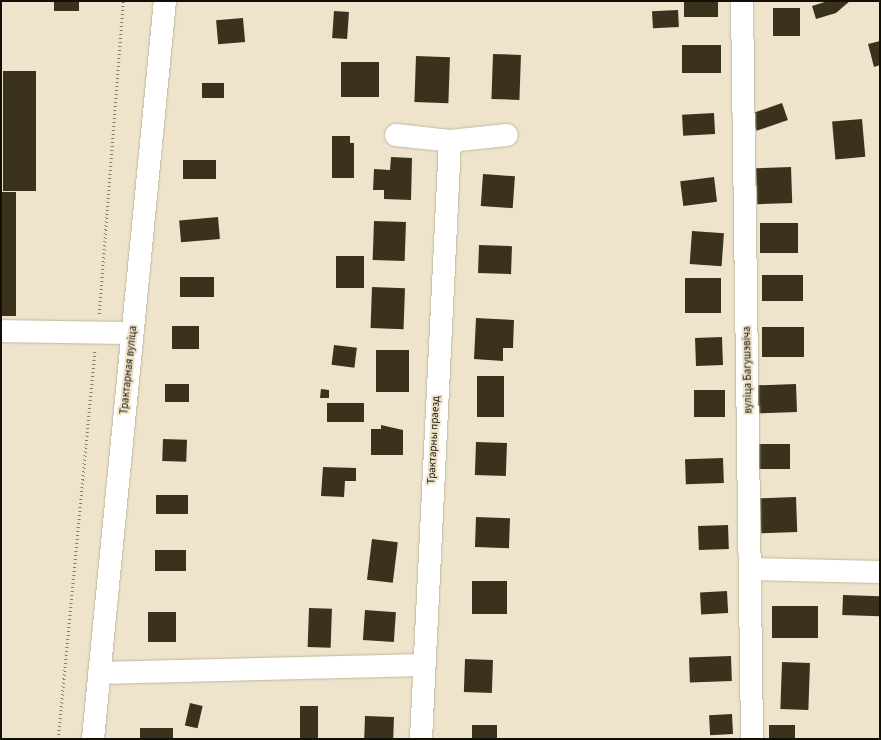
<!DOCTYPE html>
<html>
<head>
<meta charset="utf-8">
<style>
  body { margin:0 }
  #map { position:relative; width:881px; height:740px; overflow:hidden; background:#efe4cb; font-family:"Source Sans 3",sans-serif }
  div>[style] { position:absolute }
  .building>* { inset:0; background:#3b321e; transform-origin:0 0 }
  .path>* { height:2.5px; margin-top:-1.25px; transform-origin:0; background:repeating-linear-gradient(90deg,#857e6d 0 1px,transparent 0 4px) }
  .roads { filter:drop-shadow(0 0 1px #c0b69e) drop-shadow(0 0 1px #c0b69e) }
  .minor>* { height:22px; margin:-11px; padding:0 11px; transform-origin:11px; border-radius:11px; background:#fff }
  span { translate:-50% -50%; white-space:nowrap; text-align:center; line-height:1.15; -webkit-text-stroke:4px #efe4cb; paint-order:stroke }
  .street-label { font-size:11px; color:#130f07 }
  .frame { position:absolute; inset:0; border:2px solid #130f07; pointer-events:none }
</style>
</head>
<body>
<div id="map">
  <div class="building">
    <i style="left:54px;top:1px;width:25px;height:10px"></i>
    <i style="left:684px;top:1px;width:34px;height:16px"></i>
    <i style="clip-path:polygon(828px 1px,850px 1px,836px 13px,816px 19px,812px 6px)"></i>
    <i style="left:773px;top:8px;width:27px;height:28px"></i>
    <i style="left:678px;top:10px;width:17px;height:26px;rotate:87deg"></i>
    <i style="left:334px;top:11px;width:15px;height:27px;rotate:4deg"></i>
    <i style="left:243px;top:18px;width:24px;height:27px;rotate:85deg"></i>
    <i style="clip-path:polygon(880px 41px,880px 65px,874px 67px,868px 44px)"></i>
    <i style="left:682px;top:45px;width:39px;height:28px"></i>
    <i style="left:493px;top:54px;width:28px;height:45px;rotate:2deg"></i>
    <i style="left:416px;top:56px;width:34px;height:46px;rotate:2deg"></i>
    <i style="left:341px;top:62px;width:38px;height:35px"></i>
    <i style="left:3px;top:71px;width:33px;height:120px"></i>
    <i style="left:202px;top:83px;width:22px;height:15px"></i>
    <i style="left:782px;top:103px;width:18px;height:33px;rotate:71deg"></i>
    <i style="left:714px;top:113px;width:21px;height:32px;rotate:87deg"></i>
    <i style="left:862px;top:119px;width:38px;height:30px;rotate:85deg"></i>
    <i style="clip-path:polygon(332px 136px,350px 136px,350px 143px,354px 143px,354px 178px,332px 178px)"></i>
    <i style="clip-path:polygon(391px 157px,412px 158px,411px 200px,384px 199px,384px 190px,373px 190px,374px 169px,390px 170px)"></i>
    <i style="left:216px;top:160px;width:19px;height:33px;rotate:90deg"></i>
    <i style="left:791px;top:167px;width:36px;height:35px;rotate:88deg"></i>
    <i style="left:483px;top:174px;width:32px;height:32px;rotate:4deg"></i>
    <i style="left:714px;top:177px;width:25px;height:34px;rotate:83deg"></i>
    <i style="left:1px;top:192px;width:15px;height:124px"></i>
    <i style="left:218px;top:217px;width:22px;height:39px;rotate:85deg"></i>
    <i style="left:374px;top:221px;width:32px;height:39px;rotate:2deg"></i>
    <i style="left:760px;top:223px;width:38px;height:30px"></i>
    <i style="left:692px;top:231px;width:32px;height:33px;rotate:4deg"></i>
    <i style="left:479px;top:245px;width:33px;height:28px;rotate:2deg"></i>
    <i style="left:364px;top:256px;width:32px;height:28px;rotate:90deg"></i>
    <i style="left:803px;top:275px;width:26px;height:41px;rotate:90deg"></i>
    <i style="left:214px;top:277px;width:20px;height:34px;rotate:90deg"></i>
    <i style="left:685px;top:278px;width:36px;height:35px"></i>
    <i style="left:372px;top:287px;width:33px;height:41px;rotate:2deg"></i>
    <i style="clip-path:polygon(476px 318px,514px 320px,513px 348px,503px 348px,503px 361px,474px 359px)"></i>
    <i style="left:172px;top:326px;width:27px;height:23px"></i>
    <i style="left:762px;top:327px;width:42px;height:30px"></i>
    <i style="left:722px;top:337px;width:28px;height:27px;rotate:88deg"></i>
    <i style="left:334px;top:345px;width:23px;height:20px;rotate:7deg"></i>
    <i style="left:376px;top:350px;width:33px;height:42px"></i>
    <i style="left:477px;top:376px;width:27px;height:41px"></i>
    <i style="left:189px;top:384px;width:18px;height:24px;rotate:90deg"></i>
    <i style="left:796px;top:384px;width:28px;height:39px;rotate:88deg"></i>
    <i style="clip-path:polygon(321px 389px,329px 390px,329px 398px,320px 398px)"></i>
    <i style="left:725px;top:390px;width:27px;height:31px;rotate:90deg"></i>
    <i style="left:327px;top:403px;width:37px;height:19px"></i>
    <i style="clip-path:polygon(381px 425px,403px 430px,403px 455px,371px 455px,371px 429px,381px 429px)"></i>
    <i style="left:163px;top:439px;width:24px;height:22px;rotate:2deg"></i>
    <i style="left:476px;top:442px;width:31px;height:33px;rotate:2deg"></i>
    <i style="left:758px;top:444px;width:32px;height:25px"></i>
    <i style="left:723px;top:458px;width:25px;height:38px;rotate:88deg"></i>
    <i style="clip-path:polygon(323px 467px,356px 468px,356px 481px,345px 481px,344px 497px,321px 496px)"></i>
    <i style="left:156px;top:495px;width:32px;height:19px"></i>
    <i style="left:796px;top:497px;width:35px;height:36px;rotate:88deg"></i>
    <i style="left:476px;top:517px;width:34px;height:30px;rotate:2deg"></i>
    <i style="left:728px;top:525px;width:24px;height:30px;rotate:88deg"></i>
    <i style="left:372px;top:539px;width:26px;height:41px;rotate:7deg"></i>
    <i style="left:155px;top:550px;width:31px;height:21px"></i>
    <i style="left:472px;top:581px;width:35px;height:33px"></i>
    <i style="left:727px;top:591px;width:22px;height:27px;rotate:87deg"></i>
    <i style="left:843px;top:595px;width:37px;height:20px;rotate:2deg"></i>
    <i style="left:772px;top:606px;width:46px;height:32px"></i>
    <i style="left:309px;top:608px;width:23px;height:39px;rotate:2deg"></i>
    <i style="left:365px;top:610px;width:31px;height:30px;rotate:4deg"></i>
    <i style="left:148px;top:612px;width:28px;height:30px"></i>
    <i style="left:731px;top:656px;width:25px;height:42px;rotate:88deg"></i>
    <i style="left:465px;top:659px;width:28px;height:33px;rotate:2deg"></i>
    <i style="left:782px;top:662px;width:28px;height:47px;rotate:2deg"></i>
    <i style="left:190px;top:703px;width:13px;height:23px;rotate:13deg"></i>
    <i style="left:300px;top:706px;width:18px;height:33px"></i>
    <i style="left:732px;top:714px;width:20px;height:23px;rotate:87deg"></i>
    <i style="left:365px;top:716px;width:29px;height:23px;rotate:2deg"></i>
    <i style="left:472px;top:725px;width:25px;height:14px"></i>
    <i style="left:769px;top:725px;width:26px;height:14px"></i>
    <i style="left:140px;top:728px;width:33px;height:11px"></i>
  </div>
  <div class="path">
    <i style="left:99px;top:314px;width:314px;rotate:-85.6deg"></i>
    <i style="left:58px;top:739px;width:390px;rotate:-84.6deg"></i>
  </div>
  <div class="roads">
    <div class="minor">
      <i style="left:742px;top:1px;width:738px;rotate:89.22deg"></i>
      <i style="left:396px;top:135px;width:54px;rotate:6.3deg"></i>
      <i style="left:450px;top:141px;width:57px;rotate:-6deg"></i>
      <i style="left:1px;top:331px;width:131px;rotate:0.9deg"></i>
      <i style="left:751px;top:569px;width:129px;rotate:1.3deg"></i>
      <i style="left:99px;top:673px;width:324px;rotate:-1.4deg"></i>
      <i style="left:93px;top:739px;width:742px;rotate:-84.43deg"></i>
      <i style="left:421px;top:739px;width:599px;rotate:-87.22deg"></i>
    </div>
  </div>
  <div class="street-label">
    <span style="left:129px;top:370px;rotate:-84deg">Трактарная вуліца</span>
    <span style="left:748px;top:370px;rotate:-91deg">вуліца Багушэвіча</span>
    <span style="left:434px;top:440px;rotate:-87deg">Трактарны праезд</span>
  </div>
  <div class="frame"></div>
</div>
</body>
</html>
